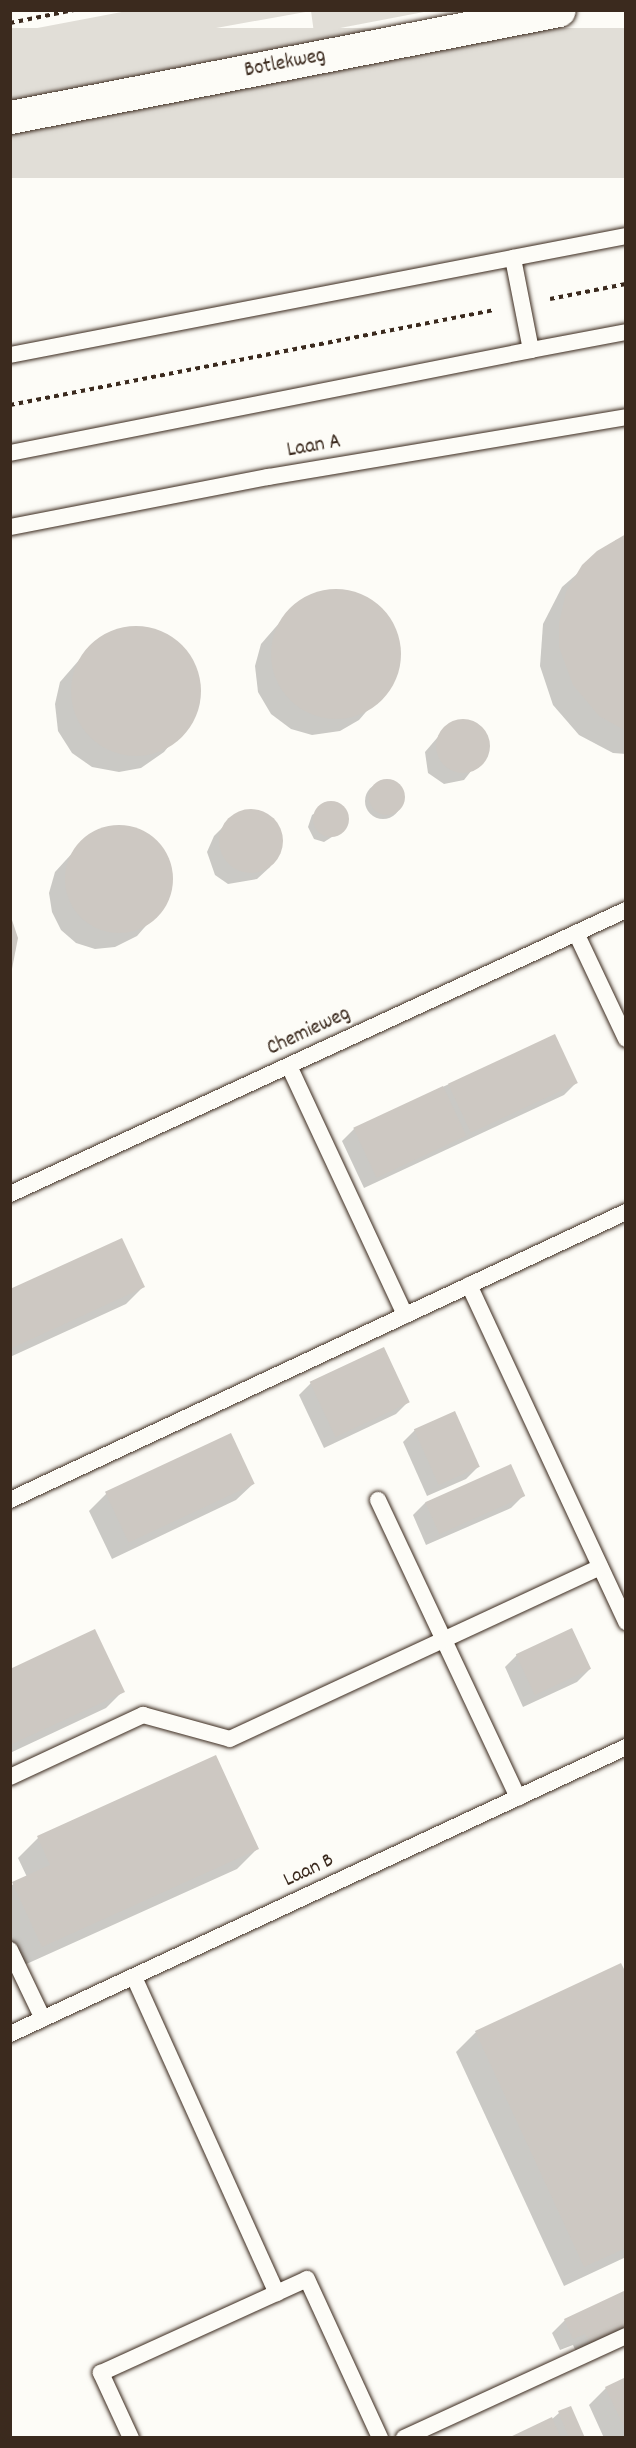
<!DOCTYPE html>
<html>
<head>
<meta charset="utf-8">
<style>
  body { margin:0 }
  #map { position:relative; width:636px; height:2448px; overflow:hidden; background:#fdfcf7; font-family:Dekko,sans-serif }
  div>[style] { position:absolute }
  .green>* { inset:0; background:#e1ded7; transform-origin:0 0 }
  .shadow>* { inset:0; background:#0003 }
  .round { border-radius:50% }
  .building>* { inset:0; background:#cdc8c2; transform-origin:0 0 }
  .path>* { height:4px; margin-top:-2px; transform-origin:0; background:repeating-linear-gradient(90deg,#3b2a1e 0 4.5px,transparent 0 9px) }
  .roads { filter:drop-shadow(0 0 2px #3b2a1e) drop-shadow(0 0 2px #3b2a1e) }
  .lane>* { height:16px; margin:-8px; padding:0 8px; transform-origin:8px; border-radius:8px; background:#fdfcf7 }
  .secondary>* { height:33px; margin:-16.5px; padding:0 16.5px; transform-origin:16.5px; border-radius:16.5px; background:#fdfcf7 }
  span { translate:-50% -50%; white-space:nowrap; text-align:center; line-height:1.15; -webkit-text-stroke:5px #fdfcf7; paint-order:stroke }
  .street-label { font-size:21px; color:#3b2a1e }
  .frame { position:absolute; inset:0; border:12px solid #3b2a1e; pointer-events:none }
</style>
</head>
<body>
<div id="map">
  <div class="green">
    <i style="clip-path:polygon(127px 11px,127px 10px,429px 11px,314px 33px,311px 11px,194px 32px,195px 51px,120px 45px,40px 57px,11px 48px,11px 33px)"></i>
    <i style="left:625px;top:28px;width:150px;height:626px;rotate:90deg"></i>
  </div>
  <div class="shadow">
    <i style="clip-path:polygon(626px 537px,626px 754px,613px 753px,579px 735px,553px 705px,540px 666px,543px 624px,562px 587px,616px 540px)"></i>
    <i style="clip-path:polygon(341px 591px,366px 598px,385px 614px,396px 635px,399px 656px,392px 682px,359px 720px,340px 731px,312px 735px,291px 729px,271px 714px,258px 692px,255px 666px,261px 644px,294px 606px,313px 595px)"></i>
    <i style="clip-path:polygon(136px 628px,162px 634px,181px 647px,195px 667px,199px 691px,194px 715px,164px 752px,141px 768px,119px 772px,92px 767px,72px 753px,58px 731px,55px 704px,60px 682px,93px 644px,112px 633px)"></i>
    <i style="clip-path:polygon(467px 721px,484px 732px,487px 751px,464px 780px,444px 784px,428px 773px,425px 752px,449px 724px)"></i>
    <i class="round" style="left:365px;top:783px;width:36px;height:36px"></i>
    <i style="clip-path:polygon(331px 803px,342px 807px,347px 817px,343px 830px,324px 842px,314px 839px,308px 827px,312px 815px)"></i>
    <i style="clip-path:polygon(254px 811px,272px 818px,279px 827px,282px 844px,270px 867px,257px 879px,228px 884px,215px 875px,207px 852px,214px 836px,235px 815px)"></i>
    <i style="clip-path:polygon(126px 827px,143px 832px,159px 845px,169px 862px,172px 883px,166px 903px,137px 936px,115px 947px,95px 949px,76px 943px,61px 930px,52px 912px,49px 893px,55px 872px,86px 838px,106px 828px)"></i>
    <i style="clip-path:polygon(576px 1083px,564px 1095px,364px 1188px,342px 1141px,354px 1129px,449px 1084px)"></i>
    <i style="clip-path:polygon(143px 1287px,126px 1304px,10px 1357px,10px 1290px)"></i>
    <i style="clip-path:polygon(311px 1383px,409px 1401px,396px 1414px,324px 1448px,299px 1395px)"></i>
    <i style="clip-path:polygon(415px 1430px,478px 1467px,466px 1479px,427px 1496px,403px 1442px)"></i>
    <i style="clip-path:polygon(230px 1435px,253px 1484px,236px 1500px,112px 1559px,89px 1511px,106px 1494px)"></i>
    <i style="clip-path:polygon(510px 1466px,523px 1496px,511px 1508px,426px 1545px,413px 1515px,425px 1503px)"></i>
    <i style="clip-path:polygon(517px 1655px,590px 1669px,577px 1682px,523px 1707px,505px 1667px)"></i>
    <i style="clip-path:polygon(10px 1671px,123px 1691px,106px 1708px,10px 1753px)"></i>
    <i style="clip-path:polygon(215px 1757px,257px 1849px,237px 1869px,22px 1966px,10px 1941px,10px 1886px,27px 1877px,18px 1858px,38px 1838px)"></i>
    <i style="clip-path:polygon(620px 1965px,626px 1977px,626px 2257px,564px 2286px,456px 2052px,475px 2033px)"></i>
    <i style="clip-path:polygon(626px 2292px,626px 2332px,577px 2354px,573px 2345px,560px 2350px,552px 2333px,565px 2320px)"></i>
    <i style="clip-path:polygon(626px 2379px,626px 2438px,604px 2438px,589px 2405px,606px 2388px)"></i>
    <i style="clip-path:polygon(559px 2413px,583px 2438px,512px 2438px,551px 2420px)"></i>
  </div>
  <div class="building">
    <i style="clip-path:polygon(626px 534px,626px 731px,599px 716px,573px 685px,559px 647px,559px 623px,566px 592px,582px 565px,597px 551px)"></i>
    <i class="round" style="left:271px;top:589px;width:130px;height:130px"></i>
    <i class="round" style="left:71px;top:626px;width:130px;height:130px"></i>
    <i class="round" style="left:436px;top:719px;width:54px;height:54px"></i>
    <i class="round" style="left:369px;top:779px;width:36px;height:36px"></i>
    <i class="round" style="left:313px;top:801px;width:36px;height:36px"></i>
    <i class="round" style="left:219px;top:809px;width:64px;height:64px"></i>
    <i class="round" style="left:65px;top:825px;width:108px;height:108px"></i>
    <i style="clip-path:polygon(10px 914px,18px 938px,11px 974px,10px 974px)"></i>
    <i style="left:555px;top:1034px;width:54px;height:118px;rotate:65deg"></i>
    <i style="left:443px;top:1086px;width:55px;height:99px;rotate:65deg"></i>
    <i style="clip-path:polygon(122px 1238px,145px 1287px,10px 1349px,10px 1289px)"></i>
    <i style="left:384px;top:1347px;width:61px;height:82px;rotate:65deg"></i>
    <i style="left:455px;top:1411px;width:61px;height:45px;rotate:66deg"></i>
    <i style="left:231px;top:1433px;width:56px;height:139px;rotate:65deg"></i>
    <i style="left:511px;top:1464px;width:35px;height:94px;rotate:66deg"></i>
    <i style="left:572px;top:1628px;width:45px;height:62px;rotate:65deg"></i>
    <i style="clip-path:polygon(95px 1629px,125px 1692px,10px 1745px,10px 1669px)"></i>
    <i style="clip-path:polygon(216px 1755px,259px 1849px,42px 1947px,12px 1882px,50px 1865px,37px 1836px)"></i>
    <i style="clip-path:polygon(621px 1963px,626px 1973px,626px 2248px,584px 2267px,475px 2031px)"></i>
    <i style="clip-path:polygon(626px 2290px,626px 2326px,590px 2343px,585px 2334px,573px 2339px,564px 2319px)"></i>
    <i style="clip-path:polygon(626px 2377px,626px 2431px,605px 2387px)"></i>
    <i style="clip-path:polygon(571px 2406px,585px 2438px,569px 2438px,558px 2411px)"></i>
    <i style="clip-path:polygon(552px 2417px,561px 2438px,508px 2438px)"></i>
  </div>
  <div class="path">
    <i style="left:10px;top:23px;width:65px;rotate:-11.5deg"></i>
    <i style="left:550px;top:299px;width:77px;rotate:-11.2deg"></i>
    <i style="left:10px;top:405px;width:494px;rotate:-11.1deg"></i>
  </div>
  <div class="roads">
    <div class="lane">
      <i style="left:531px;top:350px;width:97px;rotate:-10.7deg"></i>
      <i style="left:10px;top:355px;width:627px;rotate:-10.93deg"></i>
      <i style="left:10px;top:453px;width:531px;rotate:-11.18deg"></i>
      <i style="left:531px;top:350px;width:94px;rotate:-101.1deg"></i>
      <i style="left:10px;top:527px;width:263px;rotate:-11deg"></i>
      <i style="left:268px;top:477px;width:363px;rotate:-9.5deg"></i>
      <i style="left:576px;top:933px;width:117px;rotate:64.7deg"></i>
      <i style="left:289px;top:1066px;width:275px;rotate:65deg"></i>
      <i style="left:10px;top:1194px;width:678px;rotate:-24.75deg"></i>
      <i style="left:469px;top:1285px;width:372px;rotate:65deg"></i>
      <i style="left:10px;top:1500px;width:680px;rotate:-25.06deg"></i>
      <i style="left:378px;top:1500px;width:329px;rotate:64.8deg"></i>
      <i style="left:10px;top:1777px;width:147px;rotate:-25deg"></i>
      <i style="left:143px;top:1715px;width:90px;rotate:15.4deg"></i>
      <i style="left:230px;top:1739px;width:408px;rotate:-24.9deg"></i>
      <i style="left:10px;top:1950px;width:76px;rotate:64.4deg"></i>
      <i style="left:134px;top:1977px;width:347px;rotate:65.7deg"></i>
      <i style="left:10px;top:2034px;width:680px;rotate:-24.98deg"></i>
      <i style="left:131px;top:2438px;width:72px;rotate:-114.8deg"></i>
      <i style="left:101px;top:2373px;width:226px;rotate:-24.5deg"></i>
      <i style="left:307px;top:2279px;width:175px;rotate:65.3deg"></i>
      <i style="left:404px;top:2438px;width:244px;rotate:-24.7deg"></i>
    </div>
    <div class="secondary">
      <i style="left:10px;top:117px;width:559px;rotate:-11.03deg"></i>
    </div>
  </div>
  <div class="street-label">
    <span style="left:285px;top:64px;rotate:-11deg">Botlekweg</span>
    <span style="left:314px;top:447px;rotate:-10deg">Laan A</span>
    <span style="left:309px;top:1032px;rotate:-25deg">Chemieweg</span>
    <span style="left:309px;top:1871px;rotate:-25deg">Laan B</span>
  </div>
  <div class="frame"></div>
</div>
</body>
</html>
